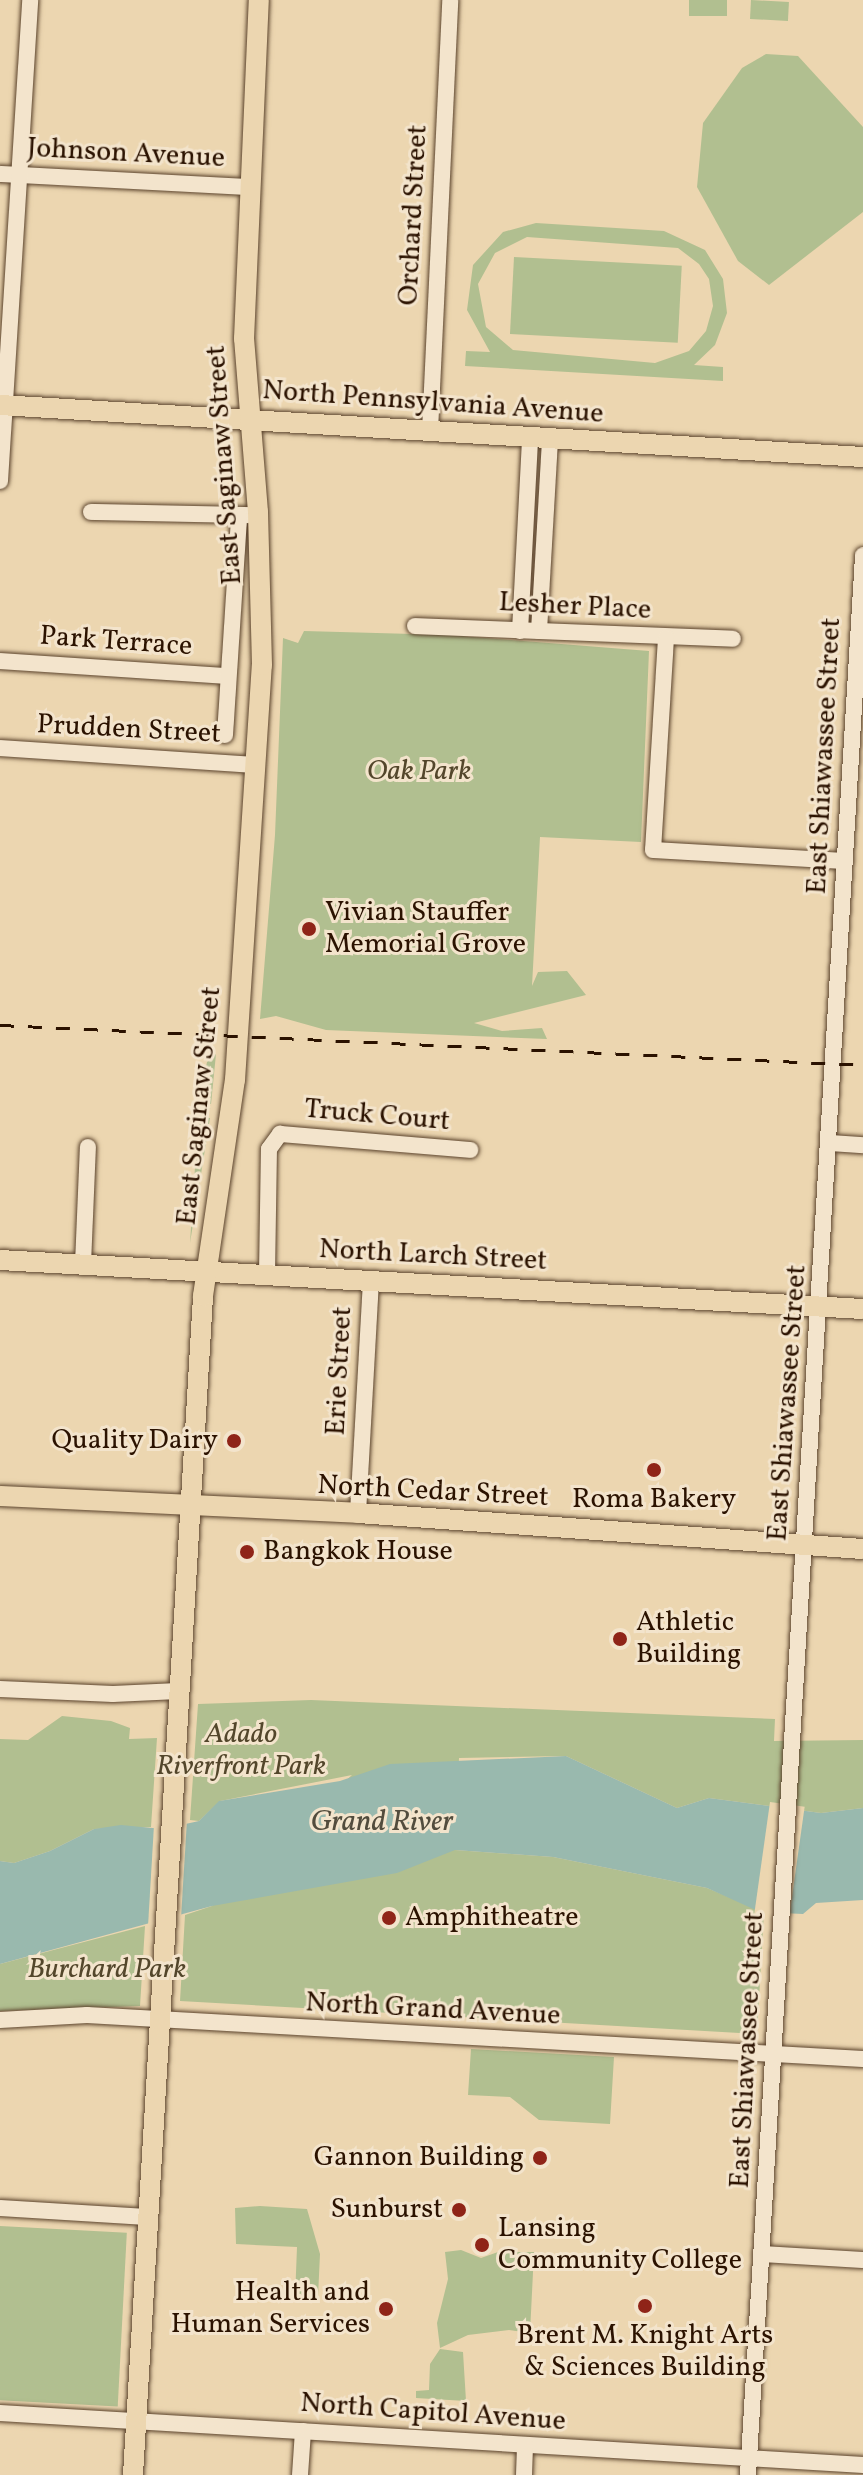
<!DOCTYPE html>
<html>
<head>
<meta charset="utf-8">
<style>
  body { margin:0 }
  #map { position:relative; width:863px; height:2475px; overflow:hidden; background:#ecd6b0; font-family:Vollkorn,serif }
  div>[style] { position:absolute }
  .green>* { inset:0; background:#b1bf90; transform-origin:0 0 }
  .water>* { inset:0; background:#99b9ae }
  .pier>* { inset:0; background:#ecd6b0; transform-origin:0 0 }
  .roads { filter:drop-shadow(0 0 2px #5b432c) drop-shadow(0 0 2px #5b432c) }
  .minor>* { height:16px; margin:-8px; padding:0 8px; transform-origin:8px; border-radius:8px; background:#f3e4cc }
  .major>* { height:20px; margin:-10px; padding:0 10px; transform-origin:10px; border-radius:10px; background:#ecd6b0 }
  .rail>* { height:3px; margin-top:-1.5px; transform-origin:0; background:repeating-linear-gradient(90deg,#2b1200 0 14px,transparent 0 28px) }
  .dots>* { width:22px; height:22px; translate:-50% -50%; box-sizing:border-box; border:4px solid #f3e4cc; border-radius:50% }
  span { translate:-50% -50%; white-space:nowrap; text-align:center; line-height:1.15; -webkit-text-stroke:6px #f3e4cc; paint-order:stroke }
  .street-label { font-size:28px; color:#2b1200 }
  .park-label { font-size:28px; color:#53462b; font-style:italic }
  .poi-label { font-size:28px; color:#2b1200 }
  .left { translate:0 -50%; text-align:left }
  .right { translate:-100% -50%; text-align:right }
  .water-label { font-size:30px; color:#524c3d; font-style:italic }
</style>
</head>
<body>
<div id="map">
  <div class="green">
    <i style="left:689px;top:0;width:38px;height:16px"></i>
    <i style="left:751px;top:0;width:38px;height:19px;rotate:3deg"></i>
    <i style="clip-path:polygon(766px 54px,798px 56px,863px 127px,863px 212px,769px 285px,738px 261px,697px 187px,703px 123px,742px 68px)"></i>
    <i style="clip-path:polygon(evenodd,536px 223px,664px 231px,705px 250px,723px 279px,727px 313px,715px 345px,694px 365px,723px 367px,723px 381px,465px 366px,466px 351px,490px 352px,467px 310px,473px 265px,503px 232px,536px 223px,527px 237px,678px 248px,699px 264px,709px 279px,713px 306px,706px 331px,689px 351px,655px 363px,513px 350px,486px 327px,478px 284px,495px 253px,527px 237px)"></i>
    <i style="left:514px;top:257px;width:168px;height:77px;rotate:3deg"></i>
    <i style="clip-path:polygon(304px 631px,449px 635px,649px 651px,641px 842px,540px 837px,532px 986px,538px 972px,567px 971px,586px 995px,474px 1023px,502px 1031px,542px 1028px,547px 1039px,326px 1030px,276px 1016px,260px 1019px,275px 835px,283px 638px,298px 643px)"></i>
    <i style="clip-path:polygon(216px 1054px,211px 1104px,199px 1102px,207px 1062px)"></i>
    <i style="clip-path:polygon(199px 1106px,211px 1109px,204px 1109px,203px 1117px,210px 1118px,190px 1243px)"></i>
    <i style="clip-path:polygon(311px 1700px,775px 1719px,774px 1741px,863px 1740px,863px 1808px,821px 1813px,709px 1798px,677px 1808px,566px 1756px,459px 1758px,455px 1850px,553px 1857px,707px 1888px,764px 1912px,757px 2034px,180px 2001px,185px 1915px,212px 1906px,352px 1775px,220px 1801px,199px 1821px,190px 1820px,198px 1704px)"></i>
    <i style="clip-path:polygon(62px 1716px,111px 1721px,130px 1728px,129px 1739px,157px 1738px,151px 1827px,94px 1829px,50px 1851px,14px 1863px,0 1861px,0 1739px,28px 1740px)"></i>
    <i style="clip-path:polygon(145px 1926px,140px 2006px,0 2011px,0 1964px)"></i>
    <i style="clip-path:polygon(471px 2049px,614px 2057px,610px 2124px,539px 2120px,510px 2097px,468px 2095px)"></i>
    <i style="clip-path:polygon(260px 2206px,307px 2209px,320px 2254px,318px 2297px,295px 2298px,297px 2247px,236px 2244px,235px 2208px)"></i>
    <i style="left:0;top:2226px;width:127px;height:174px;rotate:3deg"></i>
    <i style="clip-path:polygon(461px 2250px,481px 2258px,498px 2252px,534px 2252px,530px 2333px,509px 2330px,468px 2335px,440px 2348px,437px 2323px,448px 2279px,445px 2252px)"></i>
    <i style="clip-path:polygon(440px 2349px,463px 2352px,466px 2401px,416px 2398px,416px 2391px,429px 2390px,430px 2364px)"></i>
  </div>
  <div class="water">
    <i style="clip-path:polygon(566px 1756px,677px 1808px,709px 1798px,821px 1813px,863px 1808px,863px 1900px,816px 1903px,803px 1914px,760px 1912px,707px 1888px,553px 1857px,455px 1850px,397px 1873px,212px 1906px,0 1964px,0 1861px,14px 1863px,50px 1851px,94px 1829px,121px 1825px,163px 1829px,199px 1821px,219px 1801px,340px 1781px,390px 1764px)"></i>
  </div>
  <div class="pier">
    <i style="left:770px;top:1802px;width:35px;height:114px;rotate:8deg"></i>
    <i style="clip-path:polygon(187px 1820px,181px 1918px,148px 1926px,154px 1825px)"></i>
  </div>
  <div class="roads">
    <div class="minor">
      <i style="left:0;top:174px;width:249px;rotate:3deg"></i>
      <i style="left:430px;top:431px;width:431px;rotate:-87.3deg"></i>
      <i style="left:0;top:481px;width:482px;rotate:-86.4deg"></i>
      <i style="left:91px;top:512px;width:157px;rotate:1.1deg"></i>
      <i style="left:415px;top:626px;width:318px;rotate:2.3deg"></i>
      <i style="left:520px;top:631px;width:193px;rotate:-87deg"></i>
      <i style="left:539px;top:631px;width:192px;rotate:-86.7deg"></i>
      <i style="left:666px;top:638px;width:212px;rotate:93.5deg"></i>
      <i style="left:653px;top:850px;width:192px;rotate:3.3deg"></i>
      <i style="left:0;top:661px;width:228px;rotate:3.8deg"></i>
      <i style="left:225px;top:735px;width:218px;rotate:-86.3deg"></i>
      <i style="left:0;top:748px;width:255px;rotate:3.8deg"></i>
      <i style="left:831px;top:1143px;width:32px;rotate:4deg"></i>
      <i style="left:83px;top:1264px;width:117px;rotate:-87.6deg"></i>
      <i style="left:267px;top:1274px;width:125px;rotate:-89.1deg"></i>
      <i style="left:269px;top:1149px;width:19px;rotate:-54deg"></i>
      <i style="left:280px;top:1134px;width:191px;rotate:4.8deg"></i>
      <i style="left:358px;top:1513px;width:233px;rotate:-86.8deg"></i>
      <i style="left:0;top:1689px;width:113px;rotate:2.5deg"></i>
      <i style="left:113px;top:1694px;width:65px;rotate:-2.6deg"></i>
      <i style="left:0;top:2020px;width:87px;rotate:-3.3deg"></i>
      <i style="left:87px;top:2015px;width:777px;rotate:3.25deg"></i>
      <i style="left:0;top:2208px;width:147px;rotate:3.5deg"></i>
      <i style="left:762px;top:2254px;width:101px;rotate:3.4deg"></i>
      <i style="left:0;top:2413px;width:865px;rotate:3.45deg"></i>
      <i style="left:300px;top:2475px;width:44px;rotate:-86.1deg"></i>
      <i style="left:524px;top:2475px;width:30px;rotate:-88deg"></i>
      <i style="left:748px;top:2475px;width:1923px;rotate:-86.57deg"></i>
    </div>
    <div class="major">
      <i style="left:0;top:405px;width:865px;rotate:3.45deg"></i>
      <i style="left:0;top:1260px;width:864px;rotate:3.25deg"></i>
      <i style="left:0;top:1496px;width:358px;rotate:2.7deg"></i>
      <i style="left:358px;top:1513px;width:506px;rotate:4.08deg"></i>
      <i style="left:133px;top:2475px;width:1181px;rotate:-86.6deg"></i>
      <i style="left:203px;top:1296px;width:218px;rotate:-81.6deg"></i>
      <i style="left:235px;top:1080px;width:416px;rotate:-86.3deg"></i>
      <i style="left:262px;top:665px;width:153px;rotate:-91.5deg"></i>
      <i style="left:258px;top:512px;width:174px;rotate:-94.6deg"></i>
      <i style="left:244px;top:339px;width:339px;rotate:-87.5deg"></i>
    </div>
  </div>
  <div class="rail">
    <i style="left:0;top:1025px;width:864px;rotate:2.65deg"></i>
  </div>
  <div class="dots">
    <i style="left:309px;top:929px;background:#8f2418"></i>
    <i style="left:234px;top:1441px;background:#8f2418"></i>
    <i style="left:654px;top:1470px;background:#8f2418"></i>
    <i style="left:247px;top:1552px;background:#8f2418"></i>
    <i style="left:620px;top:1639px;background:#8f2418"></i>
    <i style="left:389px;top:1918px;background:#8f2418"></i>
    <i style="left:540px;top:2158px;background:#8f2418"></i>
    <i style="left:459px;top:2210px;background:#8f2418"></i>
    <i style="left:482px;top:2245px;background:#8f2418"></i>
    <i style="left:645px;top:2306px;background:#8f2418"></i>
    <i style="left:386px;top:2309px;background:#8f2418"></i>
  </div>
  <div class="street-label">
    <span style="left:126px;top:154px;rotate:3deg">Johnson Avenue</span>
    <span style="left:414px;top:215px;rotate:-87deg">Orchard Street</span>
    <span style="left:433px;top:403px;rotate:4deg">North Pennsylvania Avenue</span>
    <span style="left:225px;top:465px;rotate:-94deg">East Saginaw Street</span>
    <span style="left:575px;top:607px;rotate:3deg">Lesher Place</span>
    <span style="left:116px;top:642px;rotate:4deg">Park Terrace</span>
    <span style="left:129px;top:730px;rotate:3deg">Prudden Street</span>
    <span style="left:825px;top:756px;rotate:-87deg">East Shiawassee Street</span>
    <span style="left:200px;top:1106px;rotate:-84deg">East Saginaw Street</span>
    <span style="left:377px;top:1116px;rotate:5deg">Truck Court</span>
    <span style="left:433px;top:1256px;rotate:3deg">North Larch Street</span>
    <span style="left:340px;top:1371px;rotate:-87deg">Erie Street</span>
    <span style="left:788px;top:1403px;rotate:-86deg">East Shiawassee Street</span>
    <span style="left:433px;top:1492px;rotate:3deg">North Cedar Street</span>
    <span style="left:433px;top:2010px;rotate:3deg">North Grand Avenue</span>
    <span style="left:748px;top:2050px;rotate:-87deg">East Shiawassee Street</span>
    <span style="left:433px;top:2413px;rotate:4deg">North Capitol Avenue</span>
  </div>
  <div class="park-label">
    <span style="left:419px;top:772px">Oak Park</span>
    <span style="left:241px;top:1751px">Adado<br>Riverfront Park</span>
    <span style="left:107px;top:1970px">Burchard Park</span>
  </div>
  <div class="poi-label">
    <span class="left" style="left:325px;top:929px">Vivian Stauffer<br>Memorial Grove</span>
    <span class="right" style="left:218px;top:1441px">Quality Dairy</span>
    <span style="left:654px;top:1500px">Roma Bakery</span>
    <span class="left" style="left:263px;top:1552px">Bangkok House</span>
    <span class="left" style="left:636px;top:1639px">Athletic<br>Building</span>
    <span class="left" style="left:405px;top:1918px">Amphitheatre</span>
    <span class="right" style="left:524px;top:2158px">Gannon Building</span>
    <span class="right" style="left:443px;top:2210px">Sunburst</span>
    <span class="left" style="left:498px;top:2245px">Lansing<br>Community College</span>
    <span class="right" style="left:370px;top:2309px">Health and<br>Human Services</span>
    <span style="left:645px;top:2352px">Brent M. Knight Arts<br>&amp; Sciences Building</span>
  </div>
  <div class="water-label">
    <span style="left:382px;top:1822px">Grand River</span>
  </div>
</div>
</body>
</html>
